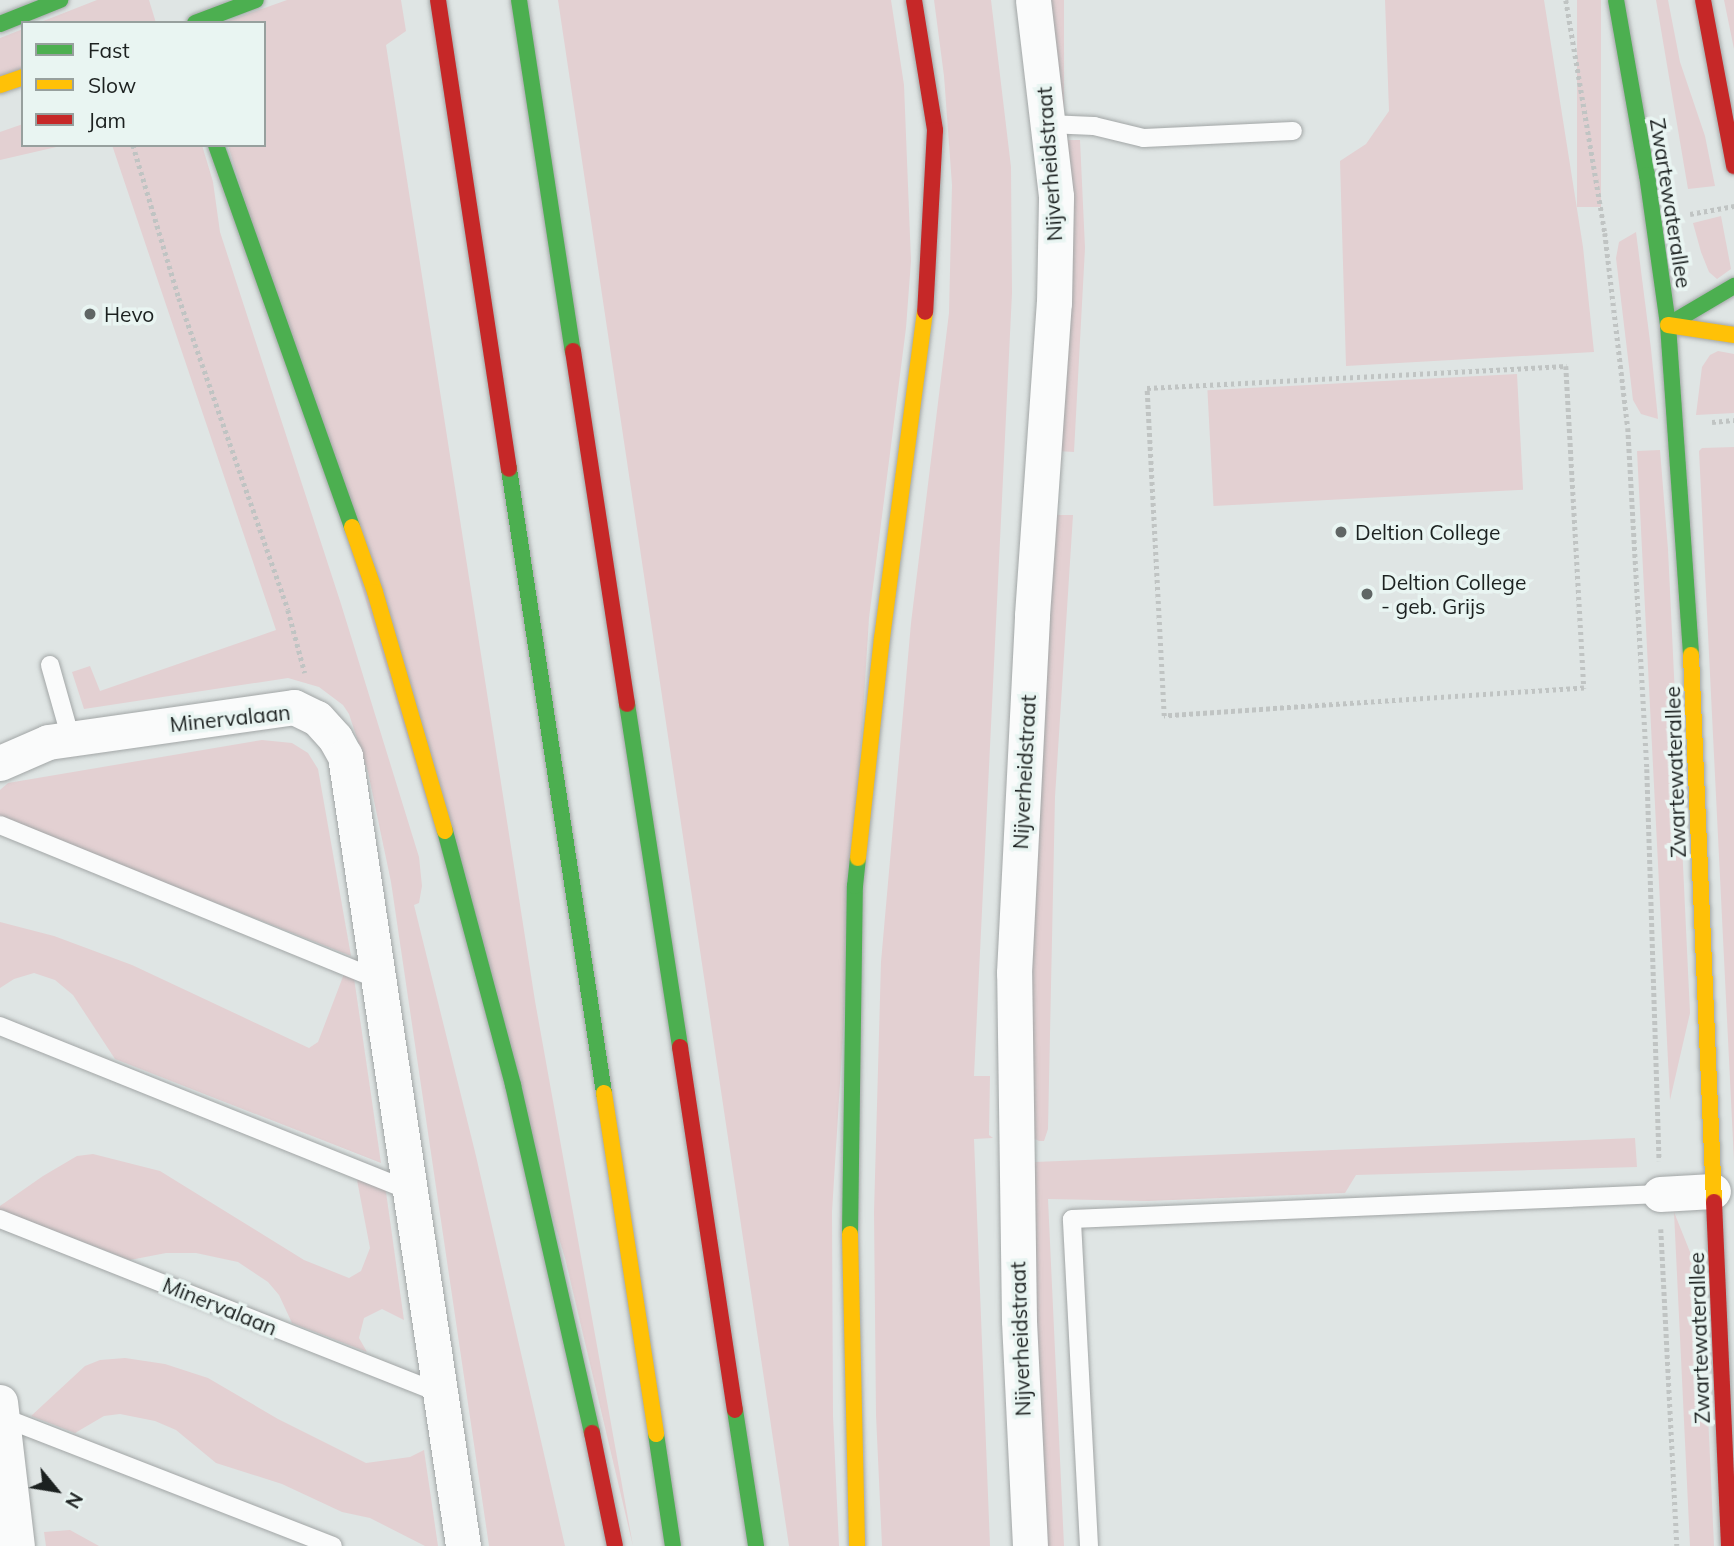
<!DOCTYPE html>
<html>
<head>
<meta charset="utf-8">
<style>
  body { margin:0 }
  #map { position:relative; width:1734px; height:1546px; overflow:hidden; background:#dfe5e4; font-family:Mulish,sans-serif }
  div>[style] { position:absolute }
  .green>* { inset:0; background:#e3d0d2; transform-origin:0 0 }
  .path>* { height:4.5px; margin-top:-2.25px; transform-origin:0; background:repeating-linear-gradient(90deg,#c0c4c3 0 3.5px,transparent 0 7px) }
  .roads { filter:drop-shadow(0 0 2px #a2a6a6) drop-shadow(0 0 2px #a2a6a6) }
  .lane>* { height:18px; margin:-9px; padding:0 9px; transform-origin:9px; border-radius:9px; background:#fafbfb }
  .street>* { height:35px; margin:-17.5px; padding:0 17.5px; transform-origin:17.5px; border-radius:17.5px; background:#fafbfb }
  .fast>* { height:16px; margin:-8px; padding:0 8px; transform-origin:8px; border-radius:8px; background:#4caf50 }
  .slow>* { height:16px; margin:-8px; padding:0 8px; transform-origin:8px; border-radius:8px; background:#ffc107 }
  .jam>* { height:16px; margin:-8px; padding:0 8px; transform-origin:8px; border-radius:8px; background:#c62828 }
  .dots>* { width:19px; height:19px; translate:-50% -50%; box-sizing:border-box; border:4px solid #e9f5f2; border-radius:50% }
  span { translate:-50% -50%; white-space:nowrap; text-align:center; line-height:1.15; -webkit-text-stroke:7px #e9f5f2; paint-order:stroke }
  .street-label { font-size:21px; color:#1c2120 }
  .poi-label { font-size:21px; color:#1c2120 }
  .left { translate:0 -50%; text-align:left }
  .legend { position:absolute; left:21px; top:21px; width:245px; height:126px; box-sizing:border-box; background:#e9f5f2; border:2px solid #97a09e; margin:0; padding:9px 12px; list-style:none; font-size:21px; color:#1c2120 }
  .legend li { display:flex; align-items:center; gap:14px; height:35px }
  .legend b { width:35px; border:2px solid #97a09e }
  .north { position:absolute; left:21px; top:1455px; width:70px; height:70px; -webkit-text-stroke:5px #e9f5f2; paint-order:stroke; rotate:120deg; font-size:19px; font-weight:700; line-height:28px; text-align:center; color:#1c2120 }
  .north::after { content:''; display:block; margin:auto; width:24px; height:32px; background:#1c2120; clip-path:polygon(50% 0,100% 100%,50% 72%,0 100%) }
</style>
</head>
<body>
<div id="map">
  <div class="green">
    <i style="clip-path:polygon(97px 0,149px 0,156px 23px,38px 23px)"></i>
    <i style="clip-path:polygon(287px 0,401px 0,406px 31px,386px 45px,535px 1001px,633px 1546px,565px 1258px,228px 145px,264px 145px,264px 23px,222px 23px)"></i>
    <i style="clip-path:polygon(558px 0,891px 0,904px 85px,911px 261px,906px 328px,869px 618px,832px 1212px,833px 1416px,839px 1546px,789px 1546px)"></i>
    <i style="clip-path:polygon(934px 0,991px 0,1011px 167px,1012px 293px,974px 1076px,990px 1076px,989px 1135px,993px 1138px,974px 1139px,990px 1546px,882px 1546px,876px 1415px,874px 1212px,881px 962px,911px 623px,949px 313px,952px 185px,944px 76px)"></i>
    <i style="left:1048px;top:0;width:16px;height:108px"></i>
    <i style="clip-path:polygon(1385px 0,1544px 0,1583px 247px,1594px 352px,1346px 366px,1340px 161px,1366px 144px,1389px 111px)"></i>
    <i style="left:1577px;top:0;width:24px;height:207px"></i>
    <i style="clip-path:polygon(1656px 0,1668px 0,1680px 62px,1705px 136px,1715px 186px,1688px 189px)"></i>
    <i style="clip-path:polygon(1724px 0,1734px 0,1734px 49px)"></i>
    <i style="clip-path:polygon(23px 29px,23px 71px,0 79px,0 38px)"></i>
    <i style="clip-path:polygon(23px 124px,23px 145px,65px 145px,0 160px,0 132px)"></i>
    <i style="clip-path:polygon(1064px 140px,1080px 140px,1085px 248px,1074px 452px,1058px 451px)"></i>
    <i style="clip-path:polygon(112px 145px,202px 145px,213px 182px,220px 232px,341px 604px,419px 857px,422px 886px,419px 903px,414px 905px,476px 1156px,565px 1546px,489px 1546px,391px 882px,368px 772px,349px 714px,343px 705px,319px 687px,288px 678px,84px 709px,72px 672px,90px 666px,100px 691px,276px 630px)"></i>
    <i style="clip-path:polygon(1721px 216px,1731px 269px,1717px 279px,1709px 272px,1701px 252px,1693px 223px)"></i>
    <i style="clip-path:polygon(1636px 232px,1651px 349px,1658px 419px,1641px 414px,1633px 400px,1616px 258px,1619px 242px)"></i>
    <i style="clip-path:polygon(1718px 351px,1734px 354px,1734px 413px,1696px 415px,1702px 367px,1710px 355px)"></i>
    <i style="left:1517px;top:374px;width:116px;height:310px;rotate:87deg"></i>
    <i style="clip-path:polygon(1734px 447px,1734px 1161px,1699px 451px,1702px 448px)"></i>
    <i style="clip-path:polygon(1660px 450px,1668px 549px,1690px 1013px,1670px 1100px,1637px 451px)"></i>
    <i style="clip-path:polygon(1053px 515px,1073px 515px,1055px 797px,1048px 1129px,1044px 1141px,1039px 1141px,1033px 1138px,1031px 993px)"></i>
    <i style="clip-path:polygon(262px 740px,292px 743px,308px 753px,318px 769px,351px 956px,0 818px,0 790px,8px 783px)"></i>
    <i style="clip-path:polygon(0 922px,54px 936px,132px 965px,309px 1048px,318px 1042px,344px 974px,354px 978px,381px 1163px,115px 1059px,73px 995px,55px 980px,34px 973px,14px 979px,0 988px)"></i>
    <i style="clip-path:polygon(1635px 1138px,1637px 1167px,1356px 1175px,1345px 1193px,1147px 1201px,1048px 1199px,1064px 1546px,1041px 1546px,1032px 1164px,1035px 1162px)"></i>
    <i style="clip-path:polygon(93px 1154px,160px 1171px,304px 1260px,349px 1278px,361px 1271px,370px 1248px,357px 1180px,359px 1175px,385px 1185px,404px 1320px,382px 1309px,364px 1318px,359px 1338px,367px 1352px,292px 1323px,279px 1295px,268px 1282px,238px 1262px,196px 1253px,166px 1253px,130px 1260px,0 1210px,0 1206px,43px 1176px,77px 1156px)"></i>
    <i style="clip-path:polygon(1674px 1212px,1702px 1282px,1714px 1546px,1690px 1546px)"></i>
    <i style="clip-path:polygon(125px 1358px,165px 1364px,208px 1378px,278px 1419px,366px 1463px,410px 1457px,424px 1450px,438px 1546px,425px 1546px,370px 1518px,342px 1512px,282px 1484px,216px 1463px,176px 1430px,155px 1421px,120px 1414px,104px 1416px,75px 1433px,31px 1416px,85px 1366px,100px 1360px)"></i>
    <i style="clip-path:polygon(70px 1530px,99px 1546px,100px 1546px,46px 1546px,44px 1532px)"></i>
  </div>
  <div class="path">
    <i style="left:1566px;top:0;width:236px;rotate:80.5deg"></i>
    <i style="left:1605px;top:233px;width:196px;rotate:83.3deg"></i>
    <i style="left:1628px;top:428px;width:342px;rotate:86.8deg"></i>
    <i style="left:1647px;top:769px;width:392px;rotate:88.2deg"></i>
    <i style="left:133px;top:145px;width:160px;rotate:73.3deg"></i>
    <i style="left:179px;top:298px;width:330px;rotate:70.7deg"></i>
    <i style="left:288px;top:610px;width:65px;rotate:74.9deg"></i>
    <i style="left:1690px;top:214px;width:45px;rotate:-10.3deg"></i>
    <i style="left:1566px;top:366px;width:323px;rotate:86.8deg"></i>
    <i style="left:1584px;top:688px;width:421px;rotate:176.2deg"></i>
    <i style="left:1164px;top:716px;width:328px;rotate:-93deg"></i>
    <i style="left:1147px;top:388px;width:420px;rotate:-3deg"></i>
    <i style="left:1712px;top:422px;width:22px;rotate:-5deg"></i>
    <i style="left:1661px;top:1229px;width:317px;rotate:87.1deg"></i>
  </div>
  <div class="roads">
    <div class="lane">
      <i style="left:1048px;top:124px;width:46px;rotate:2.5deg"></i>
      <i style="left:1094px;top:126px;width:51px;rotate:13.5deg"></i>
      <i style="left:1144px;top:138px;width:149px;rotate:-2.7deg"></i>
      <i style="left:50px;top:665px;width:77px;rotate:74.2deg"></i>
      <i style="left:0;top:825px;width:408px;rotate:22.2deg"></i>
      <i style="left:0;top:1026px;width:442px;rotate:21.9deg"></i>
      <i style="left:0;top:1219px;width:473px;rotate:21.6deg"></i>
      <i style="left:2px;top:1417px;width:355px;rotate:21.3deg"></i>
      <i style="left:1089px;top:1546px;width:327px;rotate:-93deg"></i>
      <i style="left:1072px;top:1219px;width:589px;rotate:-2.43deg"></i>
    </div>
    <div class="street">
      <i style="left:0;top:763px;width:52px;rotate:-23.6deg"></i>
      <i style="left:48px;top:742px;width:248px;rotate:-8.1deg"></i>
      <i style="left:294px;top:707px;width:25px;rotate:26deg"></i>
      <i style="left:317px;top:718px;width:27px;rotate:48deg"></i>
      <i style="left:335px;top:738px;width:21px;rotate:61deg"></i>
      <i style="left:345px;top:756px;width:799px;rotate:81.5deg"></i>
      <i style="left:1660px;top:1194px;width:53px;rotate:-3.2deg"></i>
      <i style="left:0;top:1402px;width:145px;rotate:83.3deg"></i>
      <i style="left:1030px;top:1546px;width:226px;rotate:-92.8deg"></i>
      <i style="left:1019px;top:1320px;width:347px;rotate:-90.8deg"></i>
      <i style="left:1014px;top:973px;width:358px;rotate:-87.1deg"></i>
      <i style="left:1032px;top:615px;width:313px;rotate:-86deg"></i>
      <i style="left:1054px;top:303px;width:107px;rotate:-88.9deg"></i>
      <i style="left:1056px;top:196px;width:197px;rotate:-96.7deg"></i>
    </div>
    <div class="fast">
      <i style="left:519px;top:0;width:355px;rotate:81.3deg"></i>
      <i style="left:1616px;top:0;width:178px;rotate:80deg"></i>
      <i style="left:1647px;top:175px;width:151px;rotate:82deg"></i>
      <i style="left:1668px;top:325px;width:331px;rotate:86deg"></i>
      <i style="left:195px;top:23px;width:65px;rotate:-20.7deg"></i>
      <i style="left:0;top:24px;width:65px;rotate:-21.8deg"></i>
      <i style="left:216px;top:145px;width:405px;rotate:70.4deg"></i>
      <i style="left:1668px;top:325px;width:77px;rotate:-30.6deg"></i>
      <i style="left:509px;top:469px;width:631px;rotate:81.34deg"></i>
      <i style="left:627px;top:704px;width:347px;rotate:81.2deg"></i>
      <i style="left:445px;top:831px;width:263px;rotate:75deg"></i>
      <i style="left:513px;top:1085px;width:357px;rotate:77.2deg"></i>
      <i style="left:850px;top:1234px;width:348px;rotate:-89.2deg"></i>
      <i style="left:855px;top:886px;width:28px;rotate:-84deg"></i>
      <i style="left:735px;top:1410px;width:138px;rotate:81.2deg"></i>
      <i style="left:656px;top:1434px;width:113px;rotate:81.4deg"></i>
    </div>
    <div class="slow">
      <i style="left:0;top:85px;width:24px;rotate:-19deg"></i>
      <i style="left:1668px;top:325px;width:67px;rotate:8.6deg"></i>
      <i style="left:352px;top:527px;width:69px;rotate:70.5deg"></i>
      <i style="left:375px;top:592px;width:249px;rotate:73.7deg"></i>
      <i style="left:1691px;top:655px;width:547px;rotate:87.59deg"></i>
      <i style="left:858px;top:858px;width:221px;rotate:-83.8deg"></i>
      <i style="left:882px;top:638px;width:329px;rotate:-82.5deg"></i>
      <i style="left:604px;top:1093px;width:345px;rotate:81.3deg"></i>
      <i style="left:850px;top:1234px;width:312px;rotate:88.7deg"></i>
    </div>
    <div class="jam">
      <i style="left:438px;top:0;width:474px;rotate:81.4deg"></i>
      <i style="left:914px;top:0;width:132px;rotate:80.8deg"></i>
      <i style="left:935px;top:130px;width:182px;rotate:93.1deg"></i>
      <i style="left:1703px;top:0;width:169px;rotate:79.4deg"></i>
      <i style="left:573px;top:351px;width:357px;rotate:81.3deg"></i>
      <i style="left:680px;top:1047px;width:367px;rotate:81.4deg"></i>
      <i style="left:1714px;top:1202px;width:344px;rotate:87.5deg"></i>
      <i style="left:592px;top:1433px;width:115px;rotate:78.5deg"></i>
    </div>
  </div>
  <div class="dots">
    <i style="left:90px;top:314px;background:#606665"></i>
    <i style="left:1341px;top:532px;background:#606665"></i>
    <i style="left:1367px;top:594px;background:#606665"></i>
  </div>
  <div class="street-label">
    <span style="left:1049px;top:164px;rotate:-94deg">Nijverheidstraat</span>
    <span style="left:1671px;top:203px;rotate:81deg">Zwartewaterallee</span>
    <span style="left:230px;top:718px;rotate:-6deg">Minervalaan</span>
    <span style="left:1024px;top:772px;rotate:-87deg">Nijverheidstraat</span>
    <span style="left:1675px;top:772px;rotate:-92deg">Zwartewaterallee</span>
    <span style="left:220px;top:1306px;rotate:22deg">Minervalaan</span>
    <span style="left:1699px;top:1338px;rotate:-92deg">Zwartewaterallee</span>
    <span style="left:1020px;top:1339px;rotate:-92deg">Nijverheidstraat</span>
  </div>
  <div class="poi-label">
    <span class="left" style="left:104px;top:314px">Hevo</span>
    <span class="left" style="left:1355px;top:532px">Deltion College</span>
    <span class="left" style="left:1381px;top:594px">Deltion College<br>- geb. Grijs</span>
  </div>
  <ul class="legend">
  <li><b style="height:9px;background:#4caf50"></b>Fast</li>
  <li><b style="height:9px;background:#ffc107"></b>Slow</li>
  <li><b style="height:9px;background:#c62828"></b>Jam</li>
  </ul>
  <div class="north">N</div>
</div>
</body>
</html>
